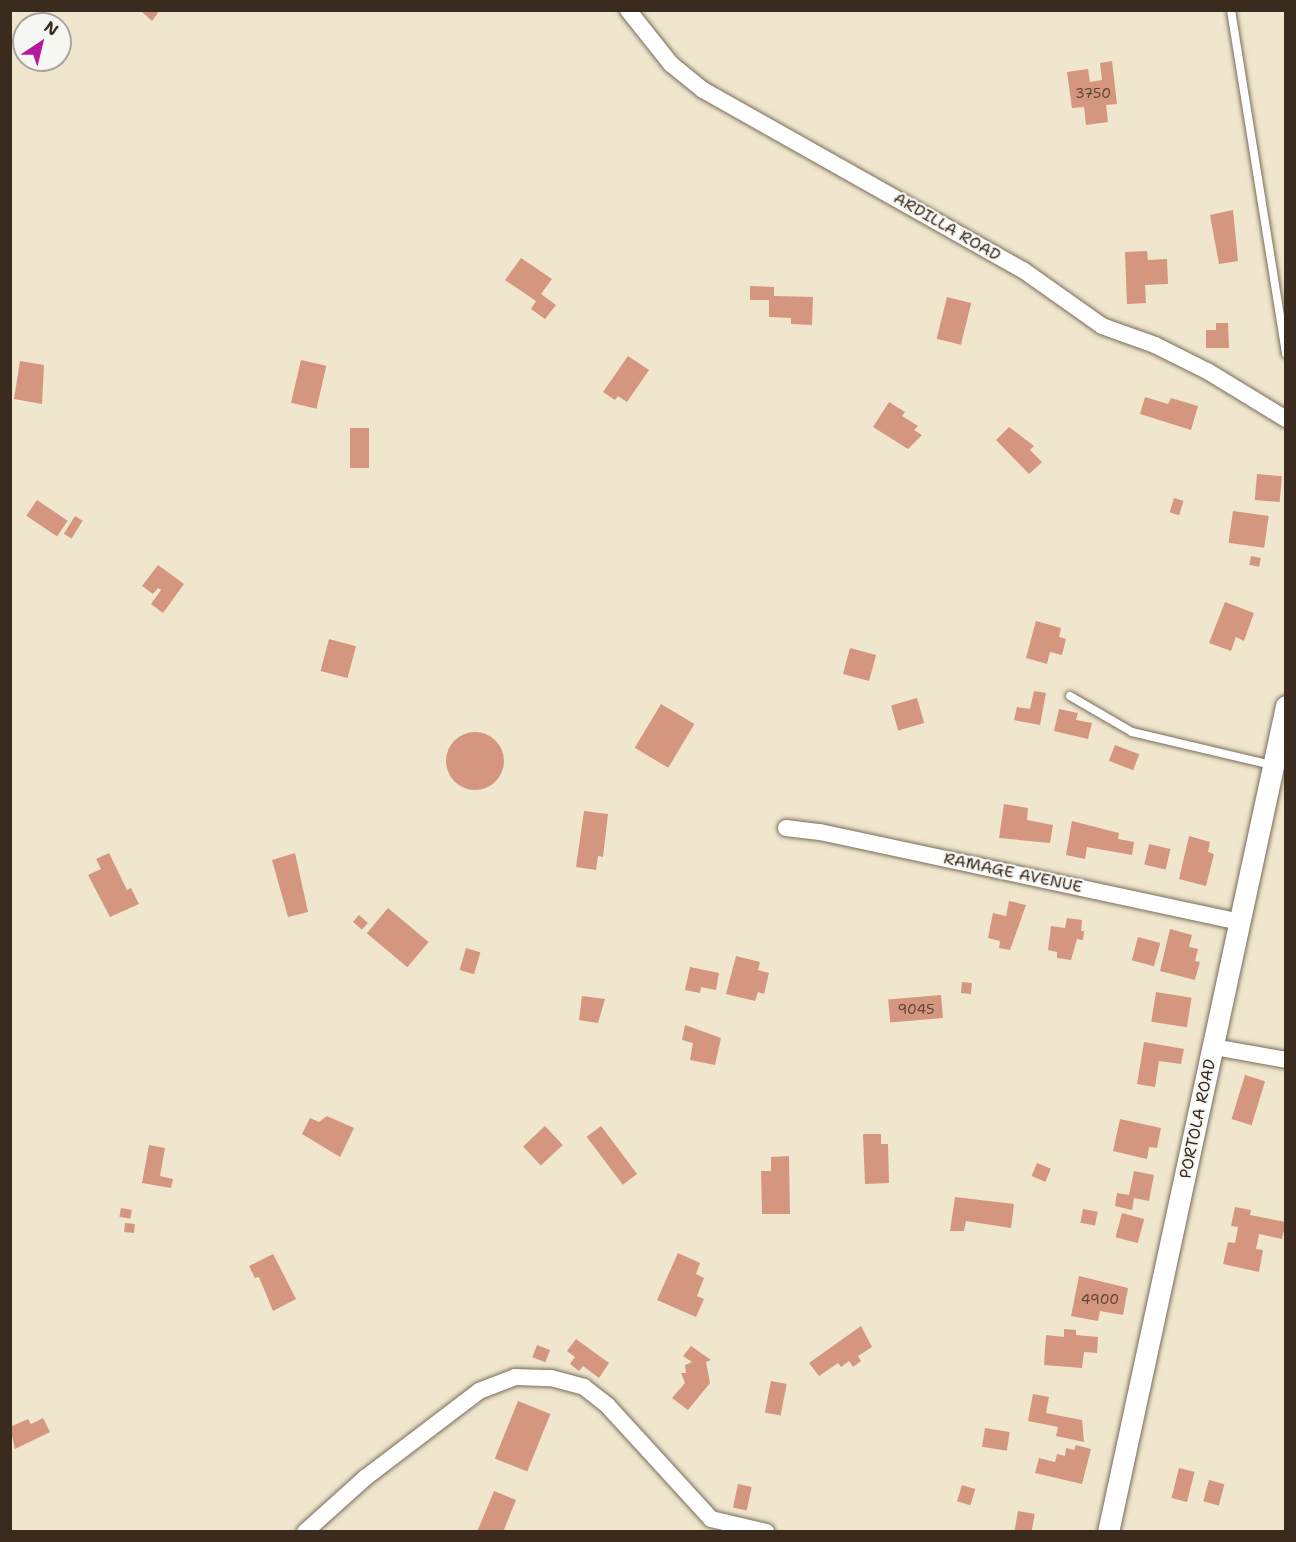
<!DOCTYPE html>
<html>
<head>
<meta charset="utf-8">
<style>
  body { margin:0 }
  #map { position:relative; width:1296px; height:1542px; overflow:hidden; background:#efe6cd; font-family:"Shantell Sans",sans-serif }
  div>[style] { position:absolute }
  .building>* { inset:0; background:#d5967f; transform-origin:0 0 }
  .round { border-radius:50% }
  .roads { filter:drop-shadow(0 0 2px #7a6c5b) drop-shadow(0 0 2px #7a6c5b) }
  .service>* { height:8px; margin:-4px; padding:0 4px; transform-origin:4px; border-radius:4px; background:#fff }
  .minor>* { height:16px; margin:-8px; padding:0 8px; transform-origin:8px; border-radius:8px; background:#fff }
  .tertiary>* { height:21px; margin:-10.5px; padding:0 10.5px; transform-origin:10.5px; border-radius:10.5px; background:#fff }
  span { translate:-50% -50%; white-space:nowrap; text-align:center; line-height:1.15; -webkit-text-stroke:4.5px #f6f6f2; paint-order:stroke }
  .number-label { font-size:14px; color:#624536 }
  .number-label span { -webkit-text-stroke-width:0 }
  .street-label { font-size:16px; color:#3b2a1e }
  .frame { position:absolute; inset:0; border:12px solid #3b2a1e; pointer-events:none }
  .north { position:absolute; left:12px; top:12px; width:60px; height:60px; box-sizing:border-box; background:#f6f6f2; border:2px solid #aba49d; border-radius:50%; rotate:35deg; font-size:16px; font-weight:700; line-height:24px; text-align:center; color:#3b2a1e }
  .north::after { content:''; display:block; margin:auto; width:21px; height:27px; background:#b5179e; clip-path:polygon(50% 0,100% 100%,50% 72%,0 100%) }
</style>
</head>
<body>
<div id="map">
  <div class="building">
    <i style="clip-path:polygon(140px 10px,160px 10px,152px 21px)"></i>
    <i style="clip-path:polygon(1112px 61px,1117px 104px,1106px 105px,1108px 122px,1086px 125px,1084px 107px,1072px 108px,1067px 72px,1088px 69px,1090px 82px,1102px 80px,1100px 63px)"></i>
    <i style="clip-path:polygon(1233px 210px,1238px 261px,1219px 264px,1210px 215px)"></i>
    <i style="clip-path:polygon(1147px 251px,1148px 260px,1167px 259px,1168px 284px,1145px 285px,1146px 303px,1127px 304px,1125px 252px)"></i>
    <i style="clip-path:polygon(521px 258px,552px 279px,541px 294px,556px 305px,545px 319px,531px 309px,536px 301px,505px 280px)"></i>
    <i style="clip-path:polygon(750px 286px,774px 287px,774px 296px,813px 297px,812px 325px,791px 324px,791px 318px,769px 317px,769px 300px,750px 300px)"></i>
    <i style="left:947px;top:297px;width:25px;height:43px;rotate:14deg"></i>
    <i style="clip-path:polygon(1216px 323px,1228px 323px,1229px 348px,1206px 348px,1206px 330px,1216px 330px)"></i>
    <i style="clip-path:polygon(628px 356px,649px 370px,627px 402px,618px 396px,615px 400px,603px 392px)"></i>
    <i style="left:301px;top:360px;width:26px;height:44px;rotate:13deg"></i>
    <i style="clip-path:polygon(20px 361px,44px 365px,42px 404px,14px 399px)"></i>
    <i style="clip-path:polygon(1145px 397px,1168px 404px,1171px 398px,1198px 406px,1191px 430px,1140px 414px)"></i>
    <i style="clip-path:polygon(889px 402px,905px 412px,902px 416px,918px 426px,914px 430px,922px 435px,908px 449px,873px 427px)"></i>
    <i style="clip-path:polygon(1009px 427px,1034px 446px,1030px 450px,1042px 462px,1029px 474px,996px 440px)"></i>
    <i style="left:350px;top:428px;width:19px;height:40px"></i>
    <i style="left:1257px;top:474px;width:25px;height:26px;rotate:5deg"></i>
    <i style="left:1174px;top:498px;width:10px;height:15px;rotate:17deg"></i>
    <i style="left:37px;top:500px;width:37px;height:19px;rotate:34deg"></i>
    <i style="left:1233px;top:511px;width:36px;height:32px;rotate:8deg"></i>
    <i style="left:75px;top:516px;width:9px;height:21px;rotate:32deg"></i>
    <i style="left:1251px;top:556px;width:10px;height:9px;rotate:11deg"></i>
    <i style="clip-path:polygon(158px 565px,184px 584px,163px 613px,151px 604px,161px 590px,158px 588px,153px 594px,142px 586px)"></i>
    <i style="clip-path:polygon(1225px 602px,1254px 613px,1244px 641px,1236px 637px,1231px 651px,1209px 643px)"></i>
    <i style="clip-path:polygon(1036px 621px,1061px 628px,1059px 637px,1066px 639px,1062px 655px,1050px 652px,1047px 664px,1026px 658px)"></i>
    <i style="left:329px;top:639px;width:28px;height:33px;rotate:15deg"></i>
    <i style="left:850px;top:648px;width:27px;height:27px;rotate:15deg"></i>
    <i style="clip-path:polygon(1034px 691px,1046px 693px,1040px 725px,1014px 720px,1017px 707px,1030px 709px)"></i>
    <i style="left:917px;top:698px;width:26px;height:27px;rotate:74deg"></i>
    <i style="left:661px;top:704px;width:39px;height:51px;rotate:31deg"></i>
    <i style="clip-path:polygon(1059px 709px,1078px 713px,1076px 720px,1092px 723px,1088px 739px,1054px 731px)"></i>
    <i class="round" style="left:446px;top:732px;width:58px;height:58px"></i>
    <i style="left:1115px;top:745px;width:26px;height:17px;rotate:21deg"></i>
    <i style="clip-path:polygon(1004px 804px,1028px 808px,1027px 820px,1053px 825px,1050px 843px,999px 838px)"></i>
    <i style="clip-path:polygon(584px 811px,608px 814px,603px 857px,598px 856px,596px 870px,576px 867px)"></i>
    <i style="clip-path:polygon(1072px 821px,1119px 833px,1118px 839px,1134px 842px,1132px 855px,1087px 847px,1085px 859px,1066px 855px)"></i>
    <i style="clip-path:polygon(1189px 836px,1210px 842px,1208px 852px,1214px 854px,1206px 886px,1179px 879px)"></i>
    <i style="left:1149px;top:844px;width:22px;height:21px;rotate:13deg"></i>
    <i style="clip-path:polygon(109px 853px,127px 890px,131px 888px,139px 904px,110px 917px,88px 875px,101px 869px,96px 859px)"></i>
    <i style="clip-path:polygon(295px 853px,308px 912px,288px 917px,272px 860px)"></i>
    <i style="clip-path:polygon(1009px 901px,1026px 905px,1010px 950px,999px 948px,1000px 941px,988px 938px,993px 913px,1006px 916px)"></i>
    <i style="left:388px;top:908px;width:53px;height:33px;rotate:40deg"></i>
    <i style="left:359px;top:915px;width:12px;height:9px;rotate:42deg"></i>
    <i style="clip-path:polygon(1067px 918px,1082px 920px,1081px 931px,1084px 931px,1083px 940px,1077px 939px,1071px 960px,1057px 958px,1057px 952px,1048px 950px,1051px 926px,1065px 928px)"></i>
    <i style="clip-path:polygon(1170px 929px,1192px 935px,1189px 947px,1198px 949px,1195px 961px,1200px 962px,1195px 980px,1160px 971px)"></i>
    <i style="left:1138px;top:937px;width:23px;height:24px;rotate:15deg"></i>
    <i style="left:466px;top:948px;width:15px;height:23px;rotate:16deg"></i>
    <i style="clip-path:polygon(736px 956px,760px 962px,758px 970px,769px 973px,764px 994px,758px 992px,755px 1001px,726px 994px)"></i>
    <i style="clip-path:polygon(690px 967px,719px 973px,716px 990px,701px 987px,700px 993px,685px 990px)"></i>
    <i style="left:962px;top:982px;width:10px;height:11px;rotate:6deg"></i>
    <i style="left:1156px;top:992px;width:36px;height:30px;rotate:9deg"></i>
    <i style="left:941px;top:995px;width:23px;height:53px;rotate:85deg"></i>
    <i style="clip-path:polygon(582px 996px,605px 999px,598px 1023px,579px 1020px)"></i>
    <i style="clip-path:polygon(685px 1025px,721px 1038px,715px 1065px,690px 1060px,693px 1043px,682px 1040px)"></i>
    <i style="clip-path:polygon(1144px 1042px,1184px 1049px,1181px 1064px,1159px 1061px,1155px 1087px,1137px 1084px)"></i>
    <i style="left:1245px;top:1075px;width:21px;height:46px;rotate:17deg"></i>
    <i style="clip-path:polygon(327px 1116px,354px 1128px,340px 1157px,302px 1134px,310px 1118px,319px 1122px)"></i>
    <i style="clip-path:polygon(1120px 1119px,1161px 1128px,1157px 1148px,1149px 1147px,1147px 1159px,1113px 1151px)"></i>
    <i style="left:545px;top:1126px;width:26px;height:30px;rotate:47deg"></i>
    <i style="left:601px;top:1126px;width:60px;height:18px;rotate:53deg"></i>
    <i style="clip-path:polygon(863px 1134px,881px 1134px,881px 1144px,888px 1144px,889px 1183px,865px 1184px)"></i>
    <i style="clip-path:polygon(149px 1145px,165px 1148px,160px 1176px,173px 1179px,171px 1188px,142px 1183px)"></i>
    <i style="clip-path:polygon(789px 1156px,790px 1214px,762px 1214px,761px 1171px,771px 1171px,771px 1157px)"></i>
    <i style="left:1037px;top:1163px;width:15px;height:14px;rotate:23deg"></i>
    <i style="clip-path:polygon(1134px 1171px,1154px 1175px,1149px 1201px,1134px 1198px,1132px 1210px,1115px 1206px,1117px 1193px,1129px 1195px)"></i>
    <i style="clip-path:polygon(955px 1197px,1014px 1204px,1011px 1228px,966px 1221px,964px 1231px,950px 1231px)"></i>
    <i style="clip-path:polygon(1235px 1207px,1251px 1210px,1250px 1215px,1286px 1222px,1282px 1239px,1259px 1234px,1256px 1249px,1263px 1250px,1259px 1272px,1223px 1264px,1228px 1242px,1235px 1243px,1238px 1227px,1231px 1226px)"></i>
    <i style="left:121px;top:1208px;width:11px;height:9px;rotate:10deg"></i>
    <i style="left:1083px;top:1209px;width:15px;height:14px;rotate:11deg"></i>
    <i style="left:1122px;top:1213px;width:23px;height:25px;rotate:15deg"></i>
    <i style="left:125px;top:1223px;width:10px;height:9px;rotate:6deg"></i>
    <i style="clip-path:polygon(678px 1253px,700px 1263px,696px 1274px,704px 1278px,697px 1296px,704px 1299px,696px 1317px,657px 1300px)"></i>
    <i style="clip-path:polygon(273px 1254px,296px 1299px,273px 1311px,259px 1277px,255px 1278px,249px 1266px)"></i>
    <i style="clip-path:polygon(1079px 1276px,1128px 1288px,1123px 1315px,1100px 1311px,1098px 1321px,1071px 1316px)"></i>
    <i style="clip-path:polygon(861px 1326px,872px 1347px,858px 1356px,861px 1361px,853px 1367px,849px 1361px,841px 1367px,838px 1363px,819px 1376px,809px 1363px)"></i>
    <i style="clip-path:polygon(1064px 1329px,1076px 1330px,1076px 1335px,1098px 1337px,1097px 1353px,1084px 1352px,1082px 1368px,1044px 1365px,1046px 1335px,1064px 1337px)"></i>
    <i style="clip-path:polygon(576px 1339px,609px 1363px,599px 1378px,583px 1366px,579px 1371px,570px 1364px,575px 1357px,567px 1351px)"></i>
    <i style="left:537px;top:1345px;width:14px;height:13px;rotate:21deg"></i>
    <i style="clip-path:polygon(691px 1346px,711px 1360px,706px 1362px,710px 1383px,688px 1410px,672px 1398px,685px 1383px,681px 1373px,686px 1373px,685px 1365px,692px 1362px,683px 1356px)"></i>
    <i style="left:771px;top:1381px;width:16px;height:32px;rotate:11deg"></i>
    <i style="clip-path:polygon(1033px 1394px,1049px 1397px,1046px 1413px,1082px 1420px,1084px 1442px,1056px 1436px,1058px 1427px,1028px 1421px)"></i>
    <i style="left:518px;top:1401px;width:35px;height:62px;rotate:22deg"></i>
    <i style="clip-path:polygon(43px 1418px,50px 1432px,15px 1449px,10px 1427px,28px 1419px,31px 1424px)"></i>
    <i style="left:985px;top:1428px;width:25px;height:19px;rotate:9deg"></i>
    <i style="clip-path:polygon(1076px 1445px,1091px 1449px,1082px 1484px,1035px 1473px,1039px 1458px,1055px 1462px,1057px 1454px,1065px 1456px,1066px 1448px,1074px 1450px)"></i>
    <i style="left:1179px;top:1468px;width:16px;height:31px;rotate:14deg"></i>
    <i style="left:1209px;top:1480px;width:16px;height:22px;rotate:15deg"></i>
    <i style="left:738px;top:1484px;width:14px;height:24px;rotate:12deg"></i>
    <i style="left:962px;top:1485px;width:14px;height:17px;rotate:17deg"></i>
    <i style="clip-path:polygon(494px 1491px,516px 1500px,503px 1532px,477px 1532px)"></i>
    <i style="left:1018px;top:1511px;width:17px;height:20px;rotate:10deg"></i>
  </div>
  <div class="roads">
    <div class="service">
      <i style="left:1231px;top:10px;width:348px;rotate:80.9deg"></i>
      <i style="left:1070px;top:696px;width:72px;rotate:30.1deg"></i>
      <i style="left:1132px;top:732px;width:144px;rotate:13.3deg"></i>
    </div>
    <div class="minor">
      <i style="left:628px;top:10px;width:69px;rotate:51.5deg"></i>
      <i style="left:671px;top:64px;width:41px;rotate:39.1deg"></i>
      <i style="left:703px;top:90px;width:367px;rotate:29.4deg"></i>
      <i style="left:1023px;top:270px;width:97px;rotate:35.3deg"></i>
      <i style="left:1102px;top:326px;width:56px;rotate:19.7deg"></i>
      <i style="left:1155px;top:345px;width:60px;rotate:26.6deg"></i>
      <i style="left:1209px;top:372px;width:90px;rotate:31.4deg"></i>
      <i style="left:786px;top:828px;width:34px;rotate:7deg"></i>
      <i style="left:820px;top:832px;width:429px;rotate:12.1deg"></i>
      <i style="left:1214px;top:1047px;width:73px;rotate:10.2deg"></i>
      <i style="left:305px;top:1532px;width:81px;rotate:-42deg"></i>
      <i style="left:365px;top:1478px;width:143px;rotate:-37.3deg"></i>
      <i style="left:479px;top:1391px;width:39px;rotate:-21deg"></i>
      <i style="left:515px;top:1377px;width:36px;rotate:2deg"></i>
      <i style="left:551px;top:1378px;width:34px;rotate:15deg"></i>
      <i style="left:584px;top:1387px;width:29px;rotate:38deg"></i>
      <i style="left:607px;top:1405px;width:154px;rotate:47.6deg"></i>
      <i style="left:711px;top:1519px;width:57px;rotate:13.3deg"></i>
    </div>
    <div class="tertiary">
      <i style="left:1108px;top:1532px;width:845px;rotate:-77.84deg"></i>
    </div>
  </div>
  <div class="number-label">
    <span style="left:1093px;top:93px">3750</span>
    <span style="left:916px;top:1009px">9045</span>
    <span style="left:1100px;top:1299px">4900</span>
  </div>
  <div class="street-label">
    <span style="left:947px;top:227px;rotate:30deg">ARDILLA ROAD</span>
    <span style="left:1013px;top:873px;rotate:12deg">RAMAGE AVENUE</span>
    <span style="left:1198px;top:1119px;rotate:-78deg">PORTOLA ROAD</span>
  </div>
  <div class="frame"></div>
  <div class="north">N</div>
</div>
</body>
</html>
